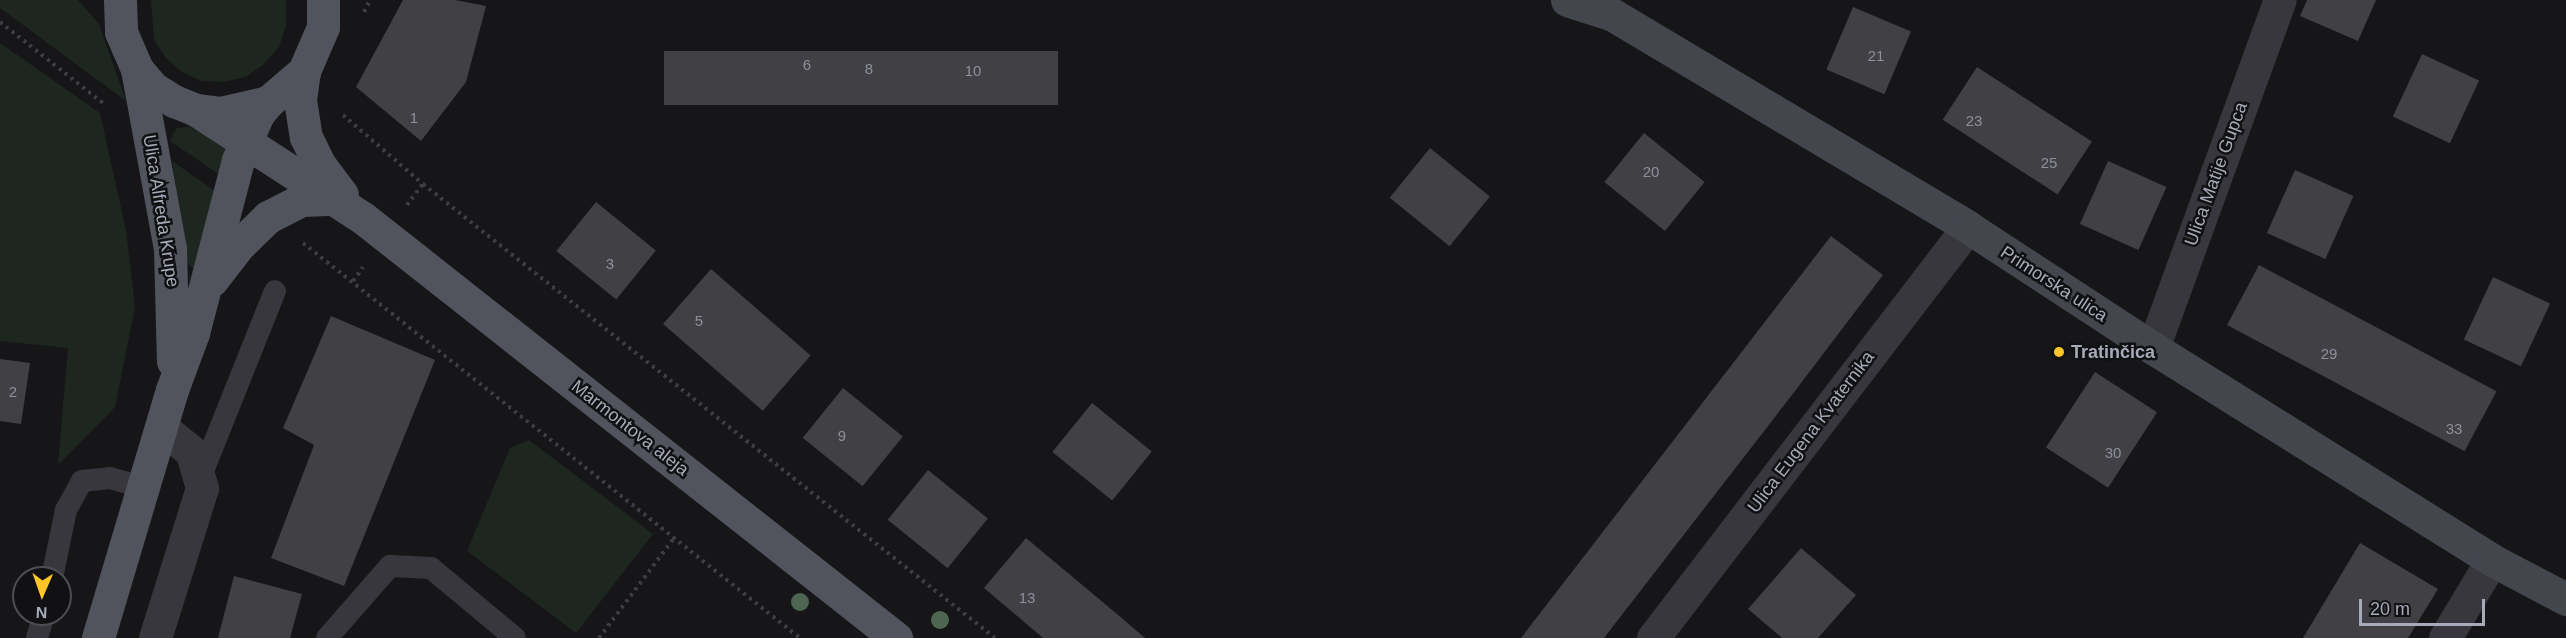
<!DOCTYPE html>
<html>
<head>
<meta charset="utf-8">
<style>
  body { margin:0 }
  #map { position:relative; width:2566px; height:638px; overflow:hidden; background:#161618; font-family:Helvetica,sans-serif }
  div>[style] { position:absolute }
  .green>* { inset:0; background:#1d271f }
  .building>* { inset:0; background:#404045; transform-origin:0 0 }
  .path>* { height:4px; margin-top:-2px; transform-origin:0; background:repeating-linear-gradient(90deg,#3c3e45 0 3px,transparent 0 7.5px) }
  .lane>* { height:22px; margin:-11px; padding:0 11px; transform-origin:11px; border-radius:11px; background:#37373d }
  .street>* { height:33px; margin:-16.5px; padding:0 16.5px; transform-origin:16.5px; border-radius:16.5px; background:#37373d }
  .secondary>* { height:33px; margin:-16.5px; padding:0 16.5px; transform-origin:16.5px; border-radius:16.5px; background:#44464e }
  .primary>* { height:33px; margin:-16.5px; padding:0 16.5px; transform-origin:16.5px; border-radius:16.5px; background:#52545d }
  .trees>* { width:18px; height:18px; margin:-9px; border-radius:50%; background:#4e6552 }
  .dots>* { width:16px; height:16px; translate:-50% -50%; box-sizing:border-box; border:3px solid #111113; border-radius:50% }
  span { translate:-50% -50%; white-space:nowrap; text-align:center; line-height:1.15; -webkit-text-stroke:5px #111113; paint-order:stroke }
  .number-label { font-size:15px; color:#8d909c }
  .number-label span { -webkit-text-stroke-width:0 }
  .street-label { font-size:18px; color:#a7abb9 }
  .poi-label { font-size:18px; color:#a7abb9; font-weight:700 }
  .left { translate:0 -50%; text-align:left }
  .north { position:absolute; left:12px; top:566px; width:60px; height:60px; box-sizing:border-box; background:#111113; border:2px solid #4d4f55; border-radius:50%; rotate:182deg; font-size:16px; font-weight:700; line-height:24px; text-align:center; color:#a7abb9 }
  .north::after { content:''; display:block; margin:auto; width:21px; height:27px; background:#ffc627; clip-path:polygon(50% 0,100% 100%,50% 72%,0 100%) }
  .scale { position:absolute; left:2359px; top:599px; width:126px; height:27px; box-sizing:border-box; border:3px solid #a7abb9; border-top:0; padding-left:8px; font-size:18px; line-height:21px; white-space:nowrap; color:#a7abb9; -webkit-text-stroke:4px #111113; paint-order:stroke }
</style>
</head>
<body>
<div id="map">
  <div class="green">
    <i style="clip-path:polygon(0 0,78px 0,99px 24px,126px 101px,0 8px)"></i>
    <i style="clip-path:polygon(151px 0,286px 0,286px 25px,279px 47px,263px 65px,245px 77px,224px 82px,202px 81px,182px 72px,166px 58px,154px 40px)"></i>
    <i style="clip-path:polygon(0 43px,100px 113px,126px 230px,135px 307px,115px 407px,58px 465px,68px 348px,0 341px)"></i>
    <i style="clip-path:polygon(190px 127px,227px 146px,223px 177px,170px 141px,176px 128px)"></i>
    <i style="clip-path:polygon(172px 161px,219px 194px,196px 271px,186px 262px)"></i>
    <i style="clip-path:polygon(529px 440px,653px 534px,576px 633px,467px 551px,510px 448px)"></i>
  </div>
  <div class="building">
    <i style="clip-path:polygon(403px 0,455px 0,486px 6px,466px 82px,421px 141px,356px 87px)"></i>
    <i style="clip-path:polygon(2307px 0,2376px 0,2358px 41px,2300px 16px)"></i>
    <i style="left:1853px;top:7px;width:63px;height:68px;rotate:23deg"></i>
    <i style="left:664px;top:51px;width:394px;height:54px"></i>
    <i style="left:2422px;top:54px;width:63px;height:69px;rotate:25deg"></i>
    <i style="left:1977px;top:67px;width:137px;height:63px;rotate:33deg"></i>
    <i style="left:1644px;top:133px;width:78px;height:63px;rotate:39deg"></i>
    <i style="left:1430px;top:148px;width:77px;height:64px;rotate:39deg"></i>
    <i style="left:2108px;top:161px;width:64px;height:69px;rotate:24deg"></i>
    <i style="left:2295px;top:170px;width:64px;height:69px;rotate:24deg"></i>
    <i style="left:596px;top:202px;width:77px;height:63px;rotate:39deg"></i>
    <i style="clip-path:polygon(1831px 236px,1883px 275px,1795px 391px,1604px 638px,1521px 638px)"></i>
    <i style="left:2259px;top:265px;width:269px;height:68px;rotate:28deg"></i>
    <i style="left:711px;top:269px;width:132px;height:73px;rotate:41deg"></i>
    <i style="left:2493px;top:277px;width:63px;height:69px;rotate:25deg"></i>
    <i style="clip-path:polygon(331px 316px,435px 360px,344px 586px,271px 558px,314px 445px,283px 428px)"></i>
    <i style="clip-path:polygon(0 359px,30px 363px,21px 424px,0 421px)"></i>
    <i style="left:2095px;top:372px;width:74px;height:90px;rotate:33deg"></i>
    <i style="left:843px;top:388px;width:77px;height:64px;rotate:39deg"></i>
    <i style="left:1092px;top:403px;width:77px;height:63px;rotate:39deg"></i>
    <i style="left:928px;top:470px;width:77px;height:64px;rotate:39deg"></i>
    <i style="clip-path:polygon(1026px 538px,1117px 614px,1145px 638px,1043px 638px,984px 588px)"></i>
    <i style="clip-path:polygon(2360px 543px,2438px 589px,2408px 638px,2303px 638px)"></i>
    <i style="clip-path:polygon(1801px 548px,1856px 595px,1818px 638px,1782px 638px,1748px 609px)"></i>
    <i style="clip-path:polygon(234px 576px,302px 594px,290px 638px,218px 638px)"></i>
  </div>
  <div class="path">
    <i style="left:364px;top:12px;width:13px;rotate:-63deg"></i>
    <i style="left:0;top:22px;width:131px;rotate:38.2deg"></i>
    <i style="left:343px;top:115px;width:106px;rotate:40.8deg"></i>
    <i style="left:423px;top:184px;width:730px;rotate:38.44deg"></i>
    <i style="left:407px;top:205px;width:26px;rotate:-53deg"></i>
    <i style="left:303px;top:243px;width:635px;rotate:38.48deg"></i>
    <i style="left:353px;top:281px;width:17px;rotate:-54deg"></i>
    <i style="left:599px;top:638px;width:125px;rotate:-53.1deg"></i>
  </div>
  <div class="lane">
    <i style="left:201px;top:476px;width:199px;rotate:-68.2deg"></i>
    <i style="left:52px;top:578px;width:69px;rotate:-78.4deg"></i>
    <i style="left:66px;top:510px;width:33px;rotate:-61deg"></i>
    <i style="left:82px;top:481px;width:28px;rotate:-6deg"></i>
    <i style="left:110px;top:478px;width:36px;rotate:16deg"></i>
    <i style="left:37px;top:638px;width:25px;rotate:-74deg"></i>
    <i style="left:327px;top:638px;width:96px;rotate:-48.8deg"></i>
    <i style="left:390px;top:566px;width:41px;rotate:2.8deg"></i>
    <i style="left:431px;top:568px;width:109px;rotate:39.8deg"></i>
  </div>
  <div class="street">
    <i style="left:2153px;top:348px;width:370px;rotate:-70deg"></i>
    <i style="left:155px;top:638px;width:157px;rotate:-72.6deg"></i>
    <i style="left:202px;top:488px;width:37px;rotate:-106deg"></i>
    <i style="left:192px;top:452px;width:36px;rotate:-141deg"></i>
    <i style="left:1653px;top:638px;width:518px;rotate:-52.53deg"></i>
    <i style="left:2445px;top:638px;width:91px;rotate:-58.9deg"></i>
  </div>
  <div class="secondary">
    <i style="left:1567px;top:0;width:48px;rotate:18.1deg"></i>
    <i style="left:1613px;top:15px;width:413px;rotate:30.8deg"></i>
    <i style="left:1968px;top:227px;width:221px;rotate:33.2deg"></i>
    <i style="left:2153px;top:348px;width:400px;rotate:32deg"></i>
    <i style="left:2492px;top:560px;width:84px;rotate:27.8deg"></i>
  </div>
  <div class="primary">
    <i style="left:120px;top:0;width:32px;rotate:88deg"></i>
    <i style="left:121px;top:32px;width:40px;rotate:66.6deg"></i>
    <i style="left:137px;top:69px;width:25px;rotate:50deg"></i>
    <i style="left:153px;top:88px;width:25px;rotate:32deg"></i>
    <i style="left:174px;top:101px;width:24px;rotate:22deg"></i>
    <i style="left:196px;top:110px;width:24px;rotate:7deg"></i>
    <i style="left:220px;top:113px;width:49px;rotate:-12.9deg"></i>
    <i style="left:268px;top:102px;width:48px;rotate:-40.7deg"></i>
    <i style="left:304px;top:71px;width:48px;rotate:-66.6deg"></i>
    <i style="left:323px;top:27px;width:27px;rotate:-90deg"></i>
    <i style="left:137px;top:69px;width:183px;rotate:79.6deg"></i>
    <i style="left:170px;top:249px;width:112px;rotate:88.5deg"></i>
    <i style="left:304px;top:71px;width:29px;rotate:98deg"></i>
    <i style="left:300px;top:100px;width:37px;rotate:81deg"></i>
    <i style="left:306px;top:137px;width:30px;rotate:64deg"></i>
    <i style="left:319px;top:164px;width:38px;rotate:53deg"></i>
    <i style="left:196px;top:110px;width:199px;rotate:32.9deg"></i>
    <i style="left:363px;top:218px;width:679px;rotate:38.24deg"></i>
    <i style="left:212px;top:280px;width:44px;rotate:-52.4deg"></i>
    <i style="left:239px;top:245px;width:40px;rotate:-44deg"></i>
    <i style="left:268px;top:217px;width:38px;rotate:-27deg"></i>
    <i style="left:302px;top:200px;width:32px;rotate:-2deg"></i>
    <i style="left:98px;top:638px;width:259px;rotate:-73.4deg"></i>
    <i style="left:172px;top:390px;width:61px;rotate:-69.8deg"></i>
    <i style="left:193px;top:333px;width:179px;rotate:-75.4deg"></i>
    <i style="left:238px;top:160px;width:50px;rotate:-66.5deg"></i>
    <i style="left:258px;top:114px;width:16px;rotate:-50deg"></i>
  </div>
  <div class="trees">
    <i style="left:800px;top:602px"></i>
    <i style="left:940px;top:620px"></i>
  </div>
  <div class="dots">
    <i style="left:2059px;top:352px;background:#ffc627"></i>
  </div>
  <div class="number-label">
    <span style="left:1876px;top:56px">21</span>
    <span style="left:807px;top:65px">6</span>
    <span style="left:869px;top:69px">8</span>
    <span style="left:973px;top:71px">10</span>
    <span style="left:414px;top:118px">1</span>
    <span style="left:1974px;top:121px">23</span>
    <span style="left:2049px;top:163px">25</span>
    <span style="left:1651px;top:172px">20</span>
    <span style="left:610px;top:264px">3</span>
    <span style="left:699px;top:321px">5</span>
    <span style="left:2329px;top:354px">29</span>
    <span style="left:13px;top:392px">2</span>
    <span style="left:2454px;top:429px">33</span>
    <span style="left:842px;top:436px">9</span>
    <span style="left:2113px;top:453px">30</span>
    <span style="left:1027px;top:598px">13</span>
  </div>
  <div class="street-label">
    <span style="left:2216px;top:174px;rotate:-70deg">Ulica Matije Gupca</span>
    <span style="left:161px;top:211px;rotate:81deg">Ulica Alfreda Krupe</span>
    <span style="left:2054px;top:284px;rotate:33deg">Primorska ulica</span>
    <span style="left:630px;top:428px;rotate:38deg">Marmontova aleja</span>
    <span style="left:1811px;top:432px;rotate:-53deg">Ulica Eugena Kvaternika</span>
  </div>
  <div class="poi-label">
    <span class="left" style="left:2071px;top:352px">Tratinčica</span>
  </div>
  <div class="north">N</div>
  <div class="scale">20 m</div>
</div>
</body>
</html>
